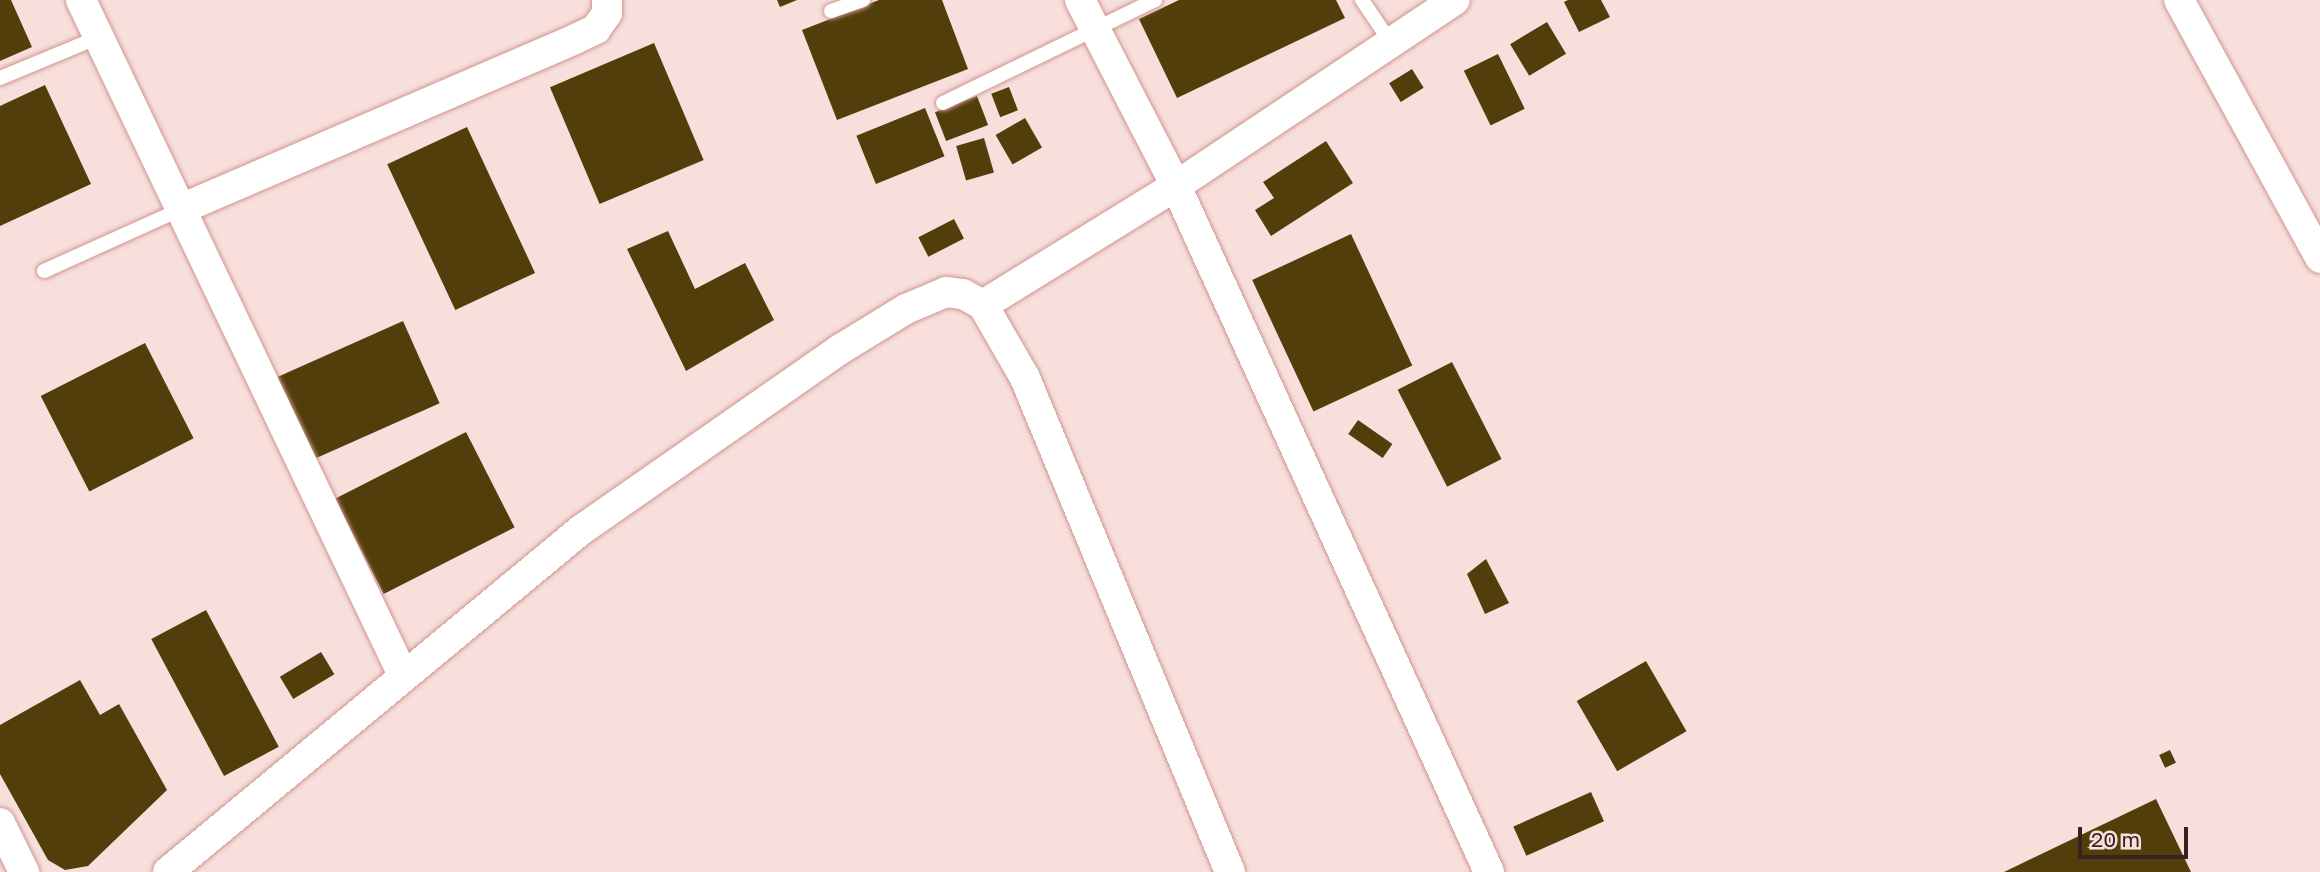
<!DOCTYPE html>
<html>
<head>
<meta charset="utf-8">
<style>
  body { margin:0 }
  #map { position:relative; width:2320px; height:872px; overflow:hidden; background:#f8dfdc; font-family:"Golos Text",sans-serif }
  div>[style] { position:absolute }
  .building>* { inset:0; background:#513e0a; transform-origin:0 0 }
  .roads { filter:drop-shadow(0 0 2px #cf968f) drop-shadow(0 0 2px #cf968f) }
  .lane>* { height:14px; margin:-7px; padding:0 7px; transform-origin:7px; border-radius:7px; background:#fff }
  .street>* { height:30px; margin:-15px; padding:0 15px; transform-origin:15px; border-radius:15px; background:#fff }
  span { translate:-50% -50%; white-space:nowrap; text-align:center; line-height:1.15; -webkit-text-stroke:7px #f8dfdc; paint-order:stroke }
  .scale { position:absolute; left:2078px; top:827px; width:110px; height:32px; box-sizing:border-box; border:4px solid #38221f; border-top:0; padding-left:9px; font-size:21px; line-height:24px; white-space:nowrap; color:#38221f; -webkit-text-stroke:5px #f8dfdc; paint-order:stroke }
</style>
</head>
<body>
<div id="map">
  <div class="building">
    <i style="clip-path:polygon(0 0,11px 0,32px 47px,0 61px)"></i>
    <i style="clip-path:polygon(777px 0,797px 0,780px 7px)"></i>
    <i style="clip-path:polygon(879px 0,942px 0,968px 69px,837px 120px,802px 30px)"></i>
    <i style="clip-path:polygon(1179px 0,1336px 0,1345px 18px,1177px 98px,1139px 19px)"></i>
    <i style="clip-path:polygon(1568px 0,1601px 0,1610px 17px,1579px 32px,1564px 2px)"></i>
    <i style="left:1547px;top:22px;width:37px;height:43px;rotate:59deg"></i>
    <i style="left:654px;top:43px;width:127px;height:113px;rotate:67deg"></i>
    <i style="left:1498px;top:54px;width:61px;height:38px;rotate:64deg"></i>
    <i style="left:1412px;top:69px;width:22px;height:27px;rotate:58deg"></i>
    <i style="clip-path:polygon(45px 85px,91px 184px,0 226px,0 106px)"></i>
    <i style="left:1009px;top:87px;width:25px;height:19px;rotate:69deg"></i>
    <i style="left:977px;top:96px;width:31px;height:45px;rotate:69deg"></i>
    <i style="left:925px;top:108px;width:52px;height:74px;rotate:68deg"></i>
    <i style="left:1025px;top:118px;width:34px;height:34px;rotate:60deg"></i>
    <i style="left:467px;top:127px;width:161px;height:88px;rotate:65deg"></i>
    <i style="left:984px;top:138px;width:36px;height:29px;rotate:74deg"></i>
    <i style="clip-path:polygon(1326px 141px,1353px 183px,1271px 236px,1255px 210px,1274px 198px,1263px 182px)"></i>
    <i style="left:954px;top:219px;width:22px;height:40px;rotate:63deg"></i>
    <i style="clip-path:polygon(668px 231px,695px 289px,745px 263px,774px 320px,686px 371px,627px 249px)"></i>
    <i style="left:1351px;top:234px;width:145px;height:109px;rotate:65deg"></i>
    <i style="left:403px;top:321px;width:90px;height:146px;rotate:66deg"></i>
    <i style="left:145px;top:343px;width:107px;height:117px;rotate:63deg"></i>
    <i style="left:1452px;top:362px;width:109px;height:61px;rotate:63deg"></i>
    <i style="left:1358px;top:420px;width:42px;height:17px;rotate:35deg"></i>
    <i style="left:466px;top:432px;width:107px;height:147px;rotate:63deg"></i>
    <i style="clip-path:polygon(1486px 559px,1509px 603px,1485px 614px,1467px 574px)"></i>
    <i style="left:206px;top:610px;width:155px;height:62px;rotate:62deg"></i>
    <i style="left:321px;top:652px;width:26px;height:48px;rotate:59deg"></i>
    <i style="left:1646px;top:661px;width:81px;height:80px;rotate:60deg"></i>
    <i style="clip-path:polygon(80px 680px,100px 715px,119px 704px,167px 790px,88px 866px,65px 870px,48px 860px,0 774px,0 725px)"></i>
    <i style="left:2170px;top:750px;width:14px;height:12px;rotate:65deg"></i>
    <i style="left:1591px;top:792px;width:32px;height:85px;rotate:66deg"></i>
    <i style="clip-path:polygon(2156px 799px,2191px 872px,2004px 872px)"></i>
  </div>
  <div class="roads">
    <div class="lane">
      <i style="left:1362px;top:0;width:52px;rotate:56deg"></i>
      <i style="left:831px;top:11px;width:34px;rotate:-19deg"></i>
      <i style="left:0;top:78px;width:107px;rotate:-22.5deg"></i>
      <i style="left:943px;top:103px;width:236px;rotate:-25.9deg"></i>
      <i style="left:44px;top:271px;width:150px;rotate:-24.3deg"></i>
    </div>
    <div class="street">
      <i style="left:81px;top:0;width:748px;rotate:64.5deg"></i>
      <i style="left:1080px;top:0;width:209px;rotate:62.7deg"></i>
      <i style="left:1176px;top:186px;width:754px;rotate:65.47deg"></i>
      <i style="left:2179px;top:0;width:294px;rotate:61.3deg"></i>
      <i style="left:181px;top:209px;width:429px;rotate:-23.3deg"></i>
      <i style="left:575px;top:39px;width:23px;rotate:-25deg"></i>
      <i style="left:596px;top:29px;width:19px;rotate:-55deg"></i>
      <i style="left:607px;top:13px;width:13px;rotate:-90deg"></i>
      <i style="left:983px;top:305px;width:227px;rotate:-31.7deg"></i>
      <i style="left:1176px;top:186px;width:335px;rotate:-33.7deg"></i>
      <i style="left:0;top:823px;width:55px;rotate:63.9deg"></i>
      <i style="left:168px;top:872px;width:536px;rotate:-39.63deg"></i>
      <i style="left:581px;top:530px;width:315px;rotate:-34.9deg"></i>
      <i style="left:839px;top:350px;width:79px;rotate:-31.5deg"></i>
      <i style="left:906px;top:309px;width:43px;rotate:-23deg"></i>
      <i style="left:946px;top:292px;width:17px;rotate:7deg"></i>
      <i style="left:963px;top:294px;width:23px;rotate:29deg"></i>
      <i style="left:983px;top:305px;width:84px;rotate:60.1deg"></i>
      <i style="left:1025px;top:378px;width:535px;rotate:67.46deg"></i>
    </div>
  </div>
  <div class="scale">20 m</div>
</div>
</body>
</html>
